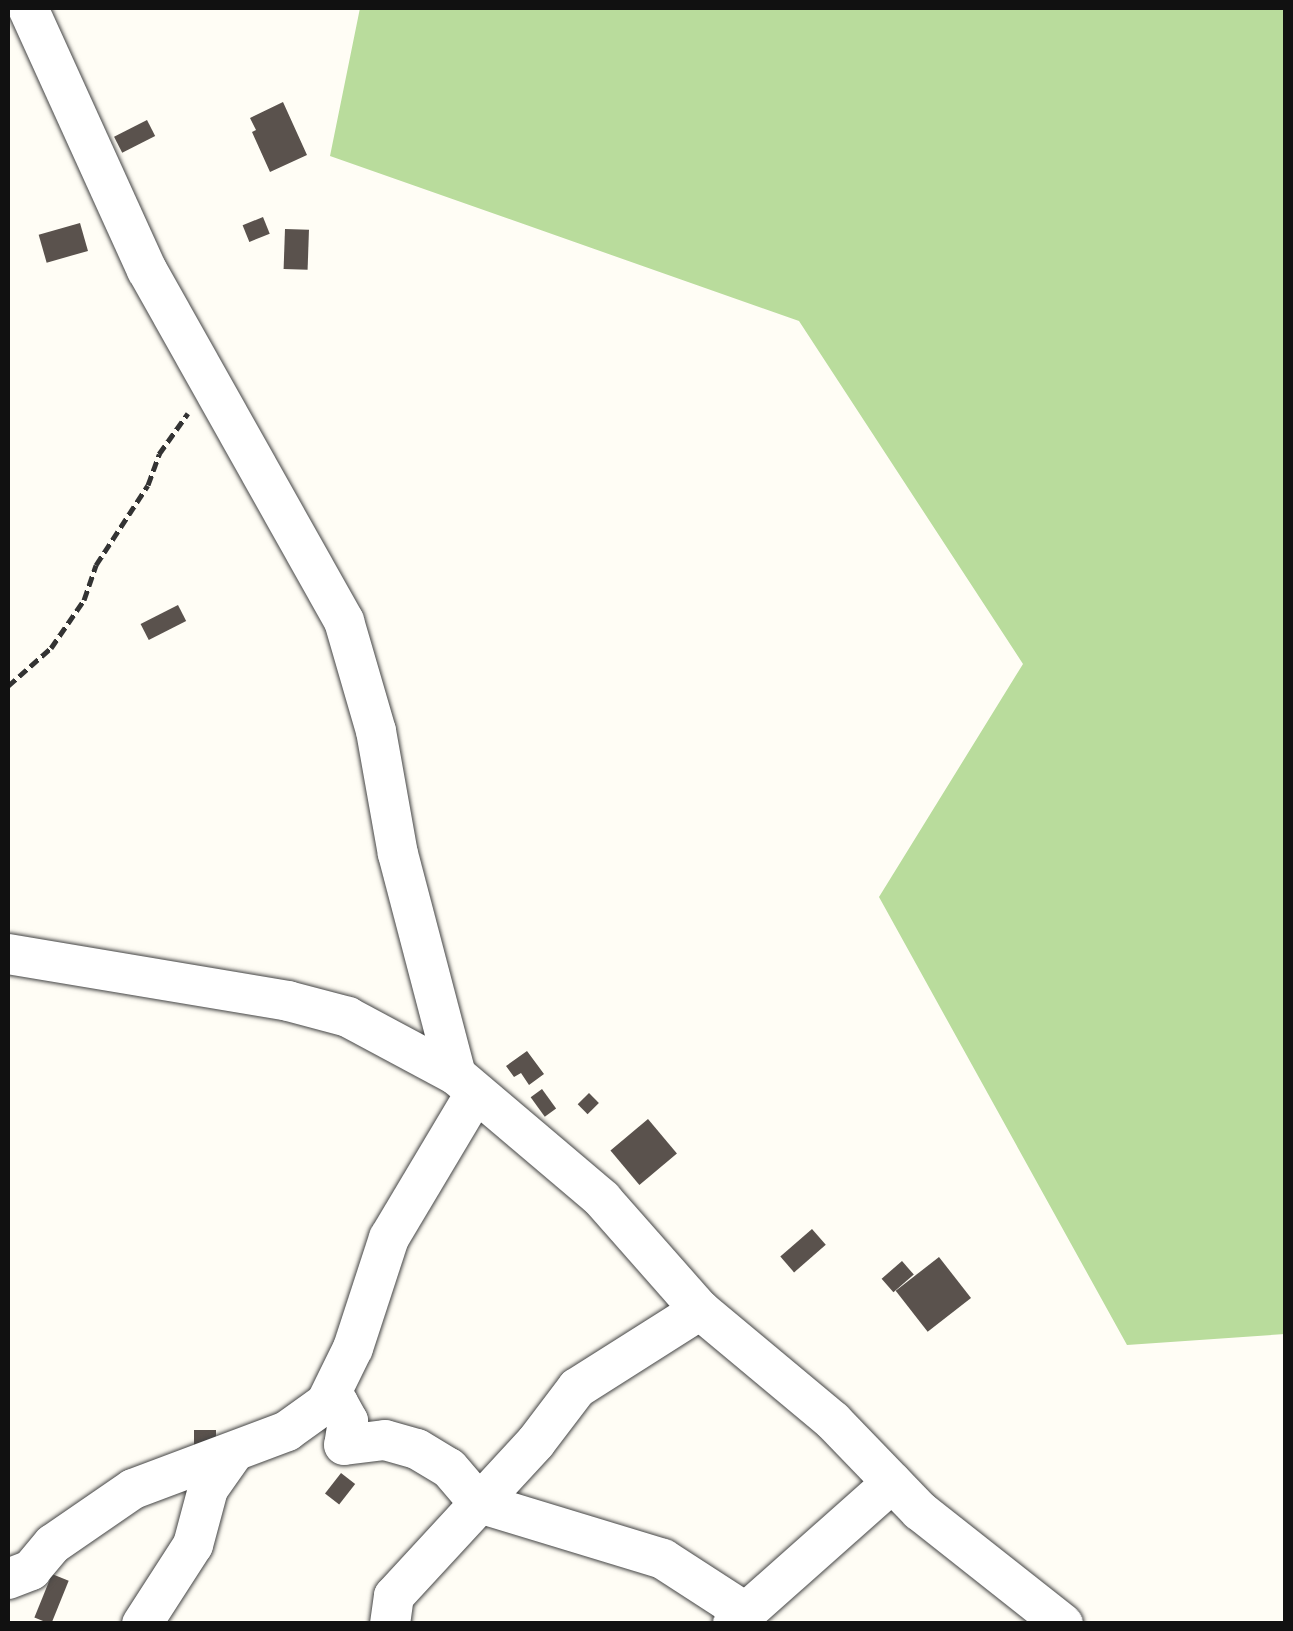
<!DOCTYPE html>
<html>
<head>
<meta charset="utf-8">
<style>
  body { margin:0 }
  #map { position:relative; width:1293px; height:1631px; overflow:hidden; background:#fffdf5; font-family:Georgia,serif }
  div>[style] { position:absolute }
  .forest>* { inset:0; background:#b9dc9c }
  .building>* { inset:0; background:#5a524d; transform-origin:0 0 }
  .path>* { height:5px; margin-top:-2.5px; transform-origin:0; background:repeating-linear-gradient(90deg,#333 0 10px,transparent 0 15px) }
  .roads { filter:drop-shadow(0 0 2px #444) drop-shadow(0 0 2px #444) }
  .minor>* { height:40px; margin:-20px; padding:0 20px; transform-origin:20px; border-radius:20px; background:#fff }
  span { translate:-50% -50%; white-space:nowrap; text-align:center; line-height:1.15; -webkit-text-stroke:10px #fff; paint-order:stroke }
  .frame { position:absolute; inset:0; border:10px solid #111; pointer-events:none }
</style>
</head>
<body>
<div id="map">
  <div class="forest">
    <i style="clip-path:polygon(360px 8px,1285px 8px,1285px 1334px,1127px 1345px,879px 897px,1023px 664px,799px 321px,330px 156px)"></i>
  </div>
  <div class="building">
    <i style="clip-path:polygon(283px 102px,307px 155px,270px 172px,252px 132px,256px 130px,250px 118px)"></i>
    <i style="left:147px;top:120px;width:18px;height:37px;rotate:63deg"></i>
    <i style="left:263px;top:217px;width:18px;height:22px;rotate:68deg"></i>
    <i style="left:80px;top:223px;width:29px;height:43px;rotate:74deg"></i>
    <i style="left:285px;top:229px;width:24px;height:40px;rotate:2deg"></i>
    <i style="left:178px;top:605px;width:18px;height:42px;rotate:63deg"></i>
    <i style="clip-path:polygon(527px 1051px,544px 1074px,529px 1085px,521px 1073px,514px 1077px,506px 1066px)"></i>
    <i style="left:542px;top:1089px;width:24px;height:14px;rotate:54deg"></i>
    <i style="left:589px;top:1093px;width:14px;height:16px;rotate:45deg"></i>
    <i style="left:648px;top:1119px;width:45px;height:49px;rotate:50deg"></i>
    <i style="left:812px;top:1229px;width:21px;height:42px;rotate:49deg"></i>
    <i style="left:939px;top:1257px;width:52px;height:55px;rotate:52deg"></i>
    <i style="left:902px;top:1261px;width:18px;height:27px;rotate:49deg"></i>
    <i style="left:194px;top:1430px;width:22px;height:21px"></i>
    <i style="left:341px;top:1473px;width:18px;height:26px;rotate:38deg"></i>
    <i style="left:52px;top:1574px;width:18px;height:47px;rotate:22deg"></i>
  </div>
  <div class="path">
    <i style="left:8px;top:686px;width:57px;rotate:-41.5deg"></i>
    <i style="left:51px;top:648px;width:58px;rotate:-55.5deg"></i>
    <i style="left:84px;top:600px;width:37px;rotate:-71deg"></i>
    <i style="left:96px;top:565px;width:95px;rotate:-57deg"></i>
    <i style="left:148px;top:485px;width:33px;rotate:-70deg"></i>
    <i style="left:159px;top:454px;width:50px;rotate:-54.7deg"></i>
  </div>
  <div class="roads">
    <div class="minor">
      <i style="left:28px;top:8px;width:288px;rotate:65.6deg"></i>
      <i style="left:147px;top:270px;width:403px;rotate:60.7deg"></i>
      <i style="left:344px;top:621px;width:115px;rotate:73.8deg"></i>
      <i style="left:376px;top:731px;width:125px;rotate:79.9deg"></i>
      <i style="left:398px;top:854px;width:228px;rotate:75.3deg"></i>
      <i style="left:8px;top:954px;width:284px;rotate:9.5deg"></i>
      <i style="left:288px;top:1001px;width:62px;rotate:14.9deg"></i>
      <i style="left:348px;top:1017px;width:123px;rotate:28.2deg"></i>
      <i style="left:456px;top:1075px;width:192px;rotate:40.3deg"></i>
      <i style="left:602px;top:1199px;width:148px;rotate:48.6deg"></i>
      <i style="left:700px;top:1310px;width:173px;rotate:39.8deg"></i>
      <i style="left:833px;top:1421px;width:125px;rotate:46deg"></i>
      <i style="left:920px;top:1511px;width:182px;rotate:38.3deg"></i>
      <i style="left:326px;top:1403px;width:12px"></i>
      <i style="left:338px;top:1403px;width:21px;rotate:61deg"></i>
      <i style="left:348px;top:1421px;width:24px;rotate:99deg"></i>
      <i style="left:344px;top:1445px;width:41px;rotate:-7deg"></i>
      <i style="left:385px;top:1440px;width:33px;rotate:16deg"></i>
      <i style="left:417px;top:1449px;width:37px;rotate:31deg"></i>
      <i style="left:449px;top:1468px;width:46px;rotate:49.4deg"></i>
      <i style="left:479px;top:1503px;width:192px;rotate:16.9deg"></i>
      <i style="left:663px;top:1559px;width:98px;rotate:32.9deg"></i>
      <i style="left:8px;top:1579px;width:25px;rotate:-21deg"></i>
      <i style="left:31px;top:1570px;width:34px;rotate:-50deg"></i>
      <i style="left:53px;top:1544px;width:97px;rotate:-34.5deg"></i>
      <i style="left:133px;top:1489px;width:165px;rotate:-20.6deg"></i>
      <i style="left:287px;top:1431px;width:48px;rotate:-35.7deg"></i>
      <i style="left:326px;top:1403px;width:61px;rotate:-63.9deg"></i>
      <i style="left:353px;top:1348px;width:116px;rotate:-71.9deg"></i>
      <i style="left:389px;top:1238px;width:168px;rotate:-59.2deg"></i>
      <i style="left:142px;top:1624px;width:94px;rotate:-57.2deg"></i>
      <i style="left:193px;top:1545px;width:58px;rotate:-75deg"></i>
      <i style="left:208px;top:1489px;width:45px;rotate:-54.9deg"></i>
      <i style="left:390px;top:1624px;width:28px;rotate:-82deg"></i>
      <i style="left:394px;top:1596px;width:209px;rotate:-47.3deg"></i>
      <i style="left:536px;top:1442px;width:68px;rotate:-52.8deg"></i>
      <i style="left:577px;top:1388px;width:146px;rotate:-32.4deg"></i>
      <i style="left:733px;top:1624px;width:213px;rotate:-41.6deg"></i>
    </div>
  </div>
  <div class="frame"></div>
</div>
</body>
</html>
